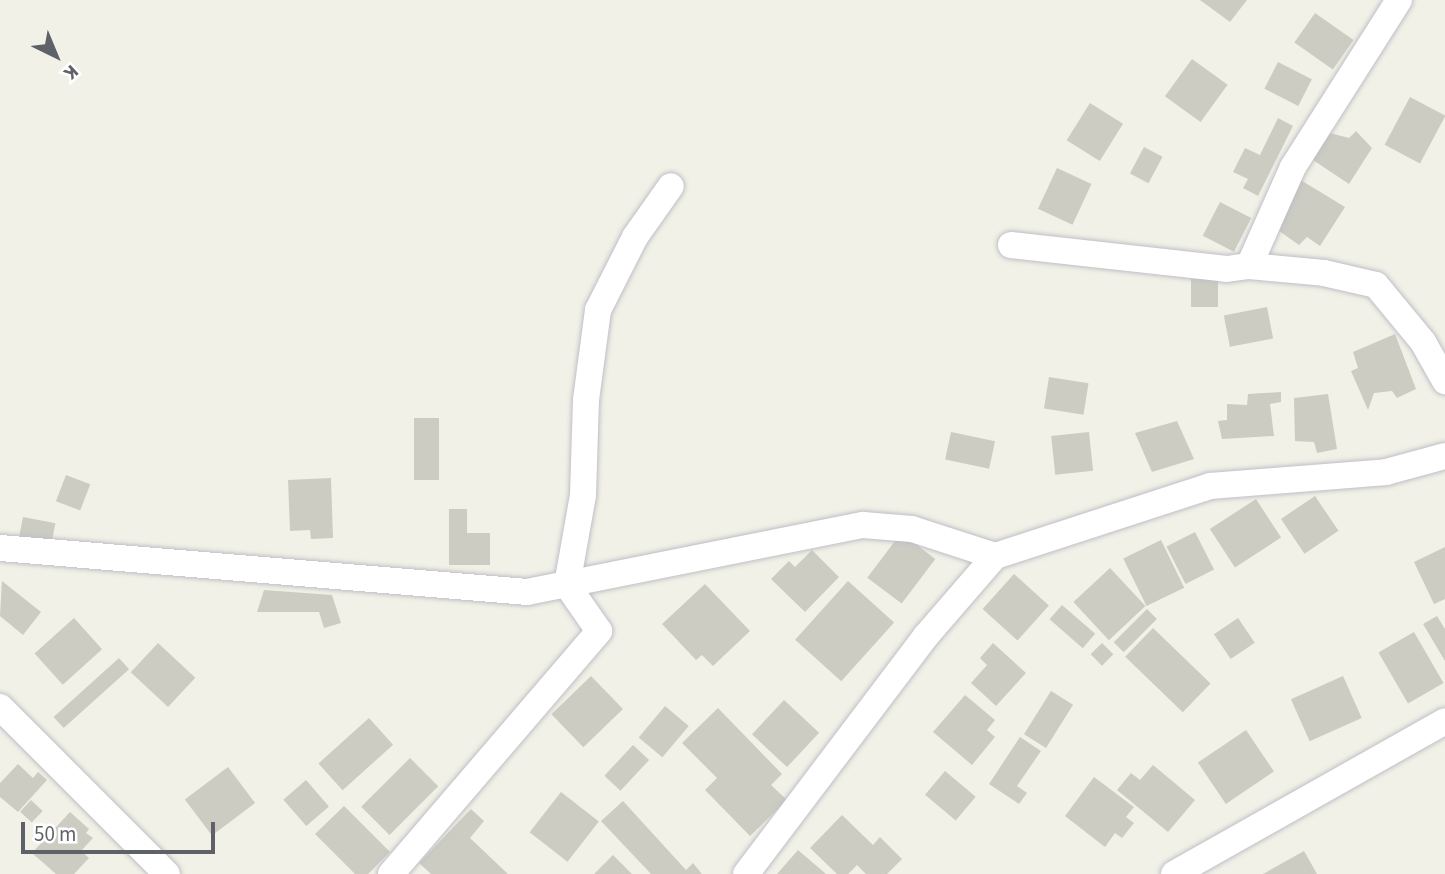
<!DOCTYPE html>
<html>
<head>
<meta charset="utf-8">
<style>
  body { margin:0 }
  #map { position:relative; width:1445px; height:874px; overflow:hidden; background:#f1f1e7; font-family:"Source Sans 3",sans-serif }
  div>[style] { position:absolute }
  .building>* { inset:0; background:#ccccc3; transform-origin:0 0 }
  .roads { filter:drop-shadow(0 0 2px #bebfc6) drop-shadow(0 0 2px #bebfc6) }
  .street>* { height:26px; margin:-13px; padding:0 13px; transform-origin:13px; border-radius:13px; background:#fff }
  span { translate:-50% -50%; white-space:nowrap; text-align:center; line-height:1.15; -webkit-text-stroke:5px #fff; paint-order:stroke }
  .north { position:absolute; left:21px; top:21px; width:70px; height:70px; -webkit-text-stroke:5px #fff; paint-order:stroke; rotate:137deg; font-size:19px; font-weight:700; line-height:28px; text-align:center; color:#5e6168 }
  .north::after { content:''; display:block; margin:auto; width:24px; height:32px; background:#5e6168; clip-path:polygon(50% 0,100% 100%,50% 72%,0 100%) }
  .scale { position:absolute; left:21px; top:822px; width:194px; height:32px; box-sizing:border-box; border:4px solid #5e6168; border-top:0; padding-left:9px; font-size:21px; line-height:24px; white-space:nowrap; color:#5e6168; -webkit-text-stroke:5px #fff; paint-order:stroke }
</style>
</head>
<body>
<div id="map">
  <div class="building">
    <i style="clip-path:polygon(1200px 0,1247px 0,1230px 22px)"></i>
    <i style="left:1315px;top:13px;width:47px;height:36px;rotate:35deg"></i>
    <i style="left:1192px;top:59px;width:44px;height:46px;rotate:36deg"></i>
    <i style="left:1278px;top:62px;width:38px;height:30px;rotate:27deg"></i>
    <i style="left:1410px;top:97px;width:40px;height:54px;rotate:28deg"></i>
    <i style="left:1090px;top:103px;width:39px;height:44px;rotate:32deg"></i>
    <i style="clip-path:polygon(1278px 118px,1293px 126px,1258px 196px,1243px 188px,1248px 179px,1233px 172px,1245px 148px,1260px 155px)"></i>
    <i style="clip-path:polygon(1356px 131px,1372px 148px,1349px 184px,1313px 160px,1330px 133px,1349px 138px)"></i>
    <i style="left:1144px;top:147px;width:21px;height:30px;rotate:28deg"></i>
    <i style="left:1057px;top:168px;width:38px;height:45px;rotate:25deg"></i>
    <i style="clip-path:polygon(1299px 179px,1345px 207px,1320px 246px,1307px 237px,1299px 245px,1275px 228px)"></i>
    <i style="left:1220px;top:202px;width:35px;height:38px;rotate:27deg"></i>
    <i style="left:1191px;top:279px;width:27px;height:28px"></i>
    <i style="left:1267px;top:307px;width:32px;height:44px;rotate:79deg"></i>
    <i style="clip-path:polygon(1395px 334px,1416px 389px,1397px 398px,1392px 391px,1374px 393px,1368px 410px,1351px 371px,1358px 368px,1353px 352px)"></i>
    <i style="left:1049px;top:377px;width:40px;height:32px;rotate:9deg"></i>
    <i style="clip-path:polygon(1281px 392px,1281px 402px,1270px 404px,1274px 436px,1222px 439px,1218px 421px,1227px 420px,1227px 404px,1247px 405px,1248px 394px)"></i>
    <i style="clip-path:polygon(1328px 394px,1337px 449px,1317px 453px,1314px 442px,1295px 441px,1294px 398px)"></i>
    <i style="left:414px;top:418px;width:25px;height:62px"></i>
    <i style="clip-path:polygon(1177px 421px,1194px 459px,1152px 472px,1135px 433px)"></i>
    <i style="left:951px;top:432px;width:45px;height:28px;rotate:12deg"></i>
    <i style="left:1089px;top:432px;width:39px;height:38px;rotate:84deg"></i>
    <i style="left:66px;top:475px;width:26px;height:28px;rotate:21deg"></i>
    <i style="clip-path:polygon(331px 478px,333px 538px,311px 539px,310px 530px,290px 531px,288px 480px)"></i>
    <i style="left:1315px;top:496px;width:42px;height:41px;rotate:56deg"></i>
    <i style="left:1256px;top:499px;width:46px;height:55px;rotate:57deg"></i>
    <i style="clip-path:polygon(449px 509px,467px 509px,467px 533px,490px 533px,490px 565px,449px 565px)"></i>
    <i style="left:23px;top:517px;width:33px;height:23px;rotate:11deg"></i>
    <i style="left:1195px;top:532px;width:42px;height:32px;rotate:63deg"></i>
    <i style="left:901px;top:533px;width:43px;height:56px;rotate:37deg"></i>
    <i style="left:1161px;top:540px;width:53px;height:42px;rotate:64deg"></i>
    <i style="clip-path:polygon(1445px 547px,1445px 599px,1434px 604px,1414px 562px)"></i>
    <i style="clip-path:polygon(812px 550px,839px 577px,805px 612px,771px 579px,789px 561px,795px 567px)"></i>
    <i style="left:1110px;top:568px;width:52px;height:50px;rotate:47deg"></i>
    <i style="left:1014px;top:574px;width:47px;height:47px;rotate:42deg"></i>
    <i style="clip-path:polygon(2px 581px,41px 612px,23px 635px,0 616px)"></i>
    <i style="left:848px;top:581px;width:62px;height:79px;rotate:42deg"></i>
    <i style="clip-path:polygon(705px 584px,750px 631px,713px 666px,702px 655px,696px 660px,662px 624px)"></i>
    <i style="clip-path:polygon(264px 590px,332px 595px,341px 623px,324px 628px,319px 612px,257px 612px)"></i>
    <i style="left:1062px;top:605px;width:44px;height:19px;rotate:41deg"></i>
    <i style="left:1147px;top:609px;width:14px;height:47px;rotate:45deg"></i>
    <i style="clip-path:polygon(1437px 616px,1445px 629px,1445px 661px,1423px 624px)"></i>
    <i style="left:74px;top:618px;width:42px;height:53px;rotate:48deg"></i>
    <i style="left:1238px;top:618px;width:30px;height:29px;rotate:56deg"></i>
    <i style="left:1153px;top:628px;width:80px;height:40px;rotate:44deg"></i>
    <i style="left:1414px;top:632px;width:59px;height:41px;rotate:60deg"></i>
    <i style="left:158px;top:643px;width:51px;height:40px;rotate:43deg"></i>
    <i style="clip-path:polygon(993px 643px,1026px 673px,996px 706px,971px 683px,987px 665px,980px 658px)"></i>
    <i style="left:1102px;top:643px;width:16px;height:16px;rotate:45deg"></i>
    <i style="left:119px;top:658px;width:15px;height:88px;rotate:48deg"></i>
    <i style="left:591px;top:676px;width:46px;height:55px;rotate:46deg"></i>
    <i style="left:1343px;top:676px;width:46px;height:57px;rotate:66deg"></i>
    <i style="left:1051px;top:691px;width:26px;height:51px;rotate:32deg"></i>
    <i style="clip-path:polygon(965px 695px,995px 720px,987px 730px,995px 737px,972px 765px,933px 732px)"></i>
    <i style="left:784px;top:700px;width:48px;height:47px;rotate:43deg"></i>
    <i style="left:665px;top:706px;width:31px;height:41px;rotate:40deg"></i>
    <i style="clip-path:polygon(718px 708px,782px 774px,771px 785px,787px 800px,750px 836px,705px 790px,717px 778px,682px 743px)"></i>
    <i style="left:369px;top:718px;width:36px;height:68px;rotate:48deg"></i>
    <i style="left:1246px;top:730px;width:50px;height:58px;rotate:56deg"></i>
    <i style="clip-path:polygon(1020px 737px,1041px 751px,1017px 786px,1027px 793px,1019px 804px,989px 784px)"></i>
    <i style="left:633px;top:745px;width:22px;height:42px;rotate:43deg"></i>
    <i style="left:410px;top:758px;width:40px;height:69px;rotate:45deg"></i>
    <i style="clip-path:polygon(18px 764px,33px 778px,38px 772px,47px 780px,18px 812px,0 797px,0 783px)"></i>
    <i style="clip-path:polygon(1153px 765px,1195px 800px,1168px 832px,1117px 790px,1131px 773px,1140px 780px)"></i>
    <i style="left:228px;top:767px;width:45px;height:54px;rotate:53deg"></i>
    <i style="left:945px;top:771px;width:40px;height:31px;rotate:40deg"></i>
    <i style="clip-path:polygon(1094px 777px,1134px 807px,1126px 817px,1134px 823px,1122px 838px,1115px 833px,1105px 847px,1065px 816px)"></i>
    <i style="left:306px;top:780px;width:35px;height:30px;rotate:49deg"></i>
    <i style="left:561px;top:792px;width:48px;height:51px;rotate:38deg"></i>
    <i style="left:31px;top:800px;width:16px;height:16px;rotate:43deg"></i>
    <i style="clip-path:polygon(623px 801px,686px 870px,693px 863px,702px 874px,651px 874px,601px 821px)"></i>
    <i style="clip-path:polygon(344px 806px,390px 852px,368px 874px,355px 874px,315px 834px)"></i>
    <i style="clip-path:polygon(471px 809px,484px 821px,470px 838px,508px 874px,431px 874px,419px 863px)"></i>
    <i style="clip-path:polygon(70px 812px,89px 829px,86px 833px,93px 838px,81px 851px,89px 858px,74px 874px,56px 874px,32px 853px)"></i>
    <i style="clip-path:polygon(842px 815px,873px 845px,880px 837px,902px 859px,887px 874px,866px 874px,857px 865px,848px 874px,837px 874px,810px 848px)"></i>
    <i style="clip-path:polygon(798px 850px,826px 874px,777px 874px)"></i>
    <i style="clip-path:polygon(1304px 851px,1317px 874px,1263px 874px)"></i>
    <i style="clip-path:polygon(613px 855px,632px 874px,594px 874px)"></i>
  </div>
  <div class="roads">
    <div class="street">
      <i style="left:1399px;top:0;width:198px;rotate:122.4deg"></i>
      <i style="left:1293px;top:167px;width:108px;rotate:114deg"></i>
      <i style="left:1249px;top:266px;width:75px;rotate:5.3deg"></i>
      <i style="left:1324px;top:273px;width:53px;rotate:13deg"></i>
      <i style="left:1376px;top:285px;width:74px;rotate:50.5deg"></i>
      <i style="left:1423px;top:342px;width:45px;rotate:60.6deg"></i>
      <i style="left:1011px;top:245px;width:217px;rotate:6.3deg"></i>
      <i style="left:1227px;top:269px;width:22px;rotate:-8deg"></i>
      <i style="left:0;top:548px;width:529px;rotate:4.77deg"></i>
      <i style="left:527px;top:592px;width:343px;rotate:-11.3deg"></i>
      <i style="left:863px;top:525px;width:49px;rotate:4.7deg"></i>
      <i style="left:912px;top:529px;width:87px;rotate:18deg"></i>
      <i style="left:0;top:707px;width:236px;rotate:45deg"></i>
      <i style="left:391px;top:874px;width:320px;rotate:-49.4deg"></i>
      <i style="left:599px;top:631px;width:56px;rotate:-124.8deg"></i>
      <i style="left:567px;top:585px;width:91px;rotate:-79.9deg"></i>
      <i style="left:583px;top:495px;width:95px;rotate:-88.2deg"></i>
      <i style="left:586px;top:400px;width:91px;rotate:-82.4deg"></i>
      <i style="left:598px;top:310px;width:82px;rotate:-63.1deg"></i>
      <i style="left:635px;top:237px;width:62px;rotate:-54.8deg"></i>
      <i style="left:746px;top:874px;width:298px;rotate:-52.9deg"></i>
      <i style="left:926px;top:636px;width:106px;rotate:-49.2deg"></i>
      <i style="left:995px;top:556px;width:226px;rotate:-18deg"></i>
      <i style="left:1210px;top:486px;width:177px;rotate:-4.5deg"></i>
      <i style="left:1386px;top:472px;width:61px;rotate:-15.2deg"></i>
      <i style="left:1174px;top:874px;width:311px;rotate:-29.4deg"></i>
    </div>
  </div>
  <div class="north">K</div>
  <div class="scale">50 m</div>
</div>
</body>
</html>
